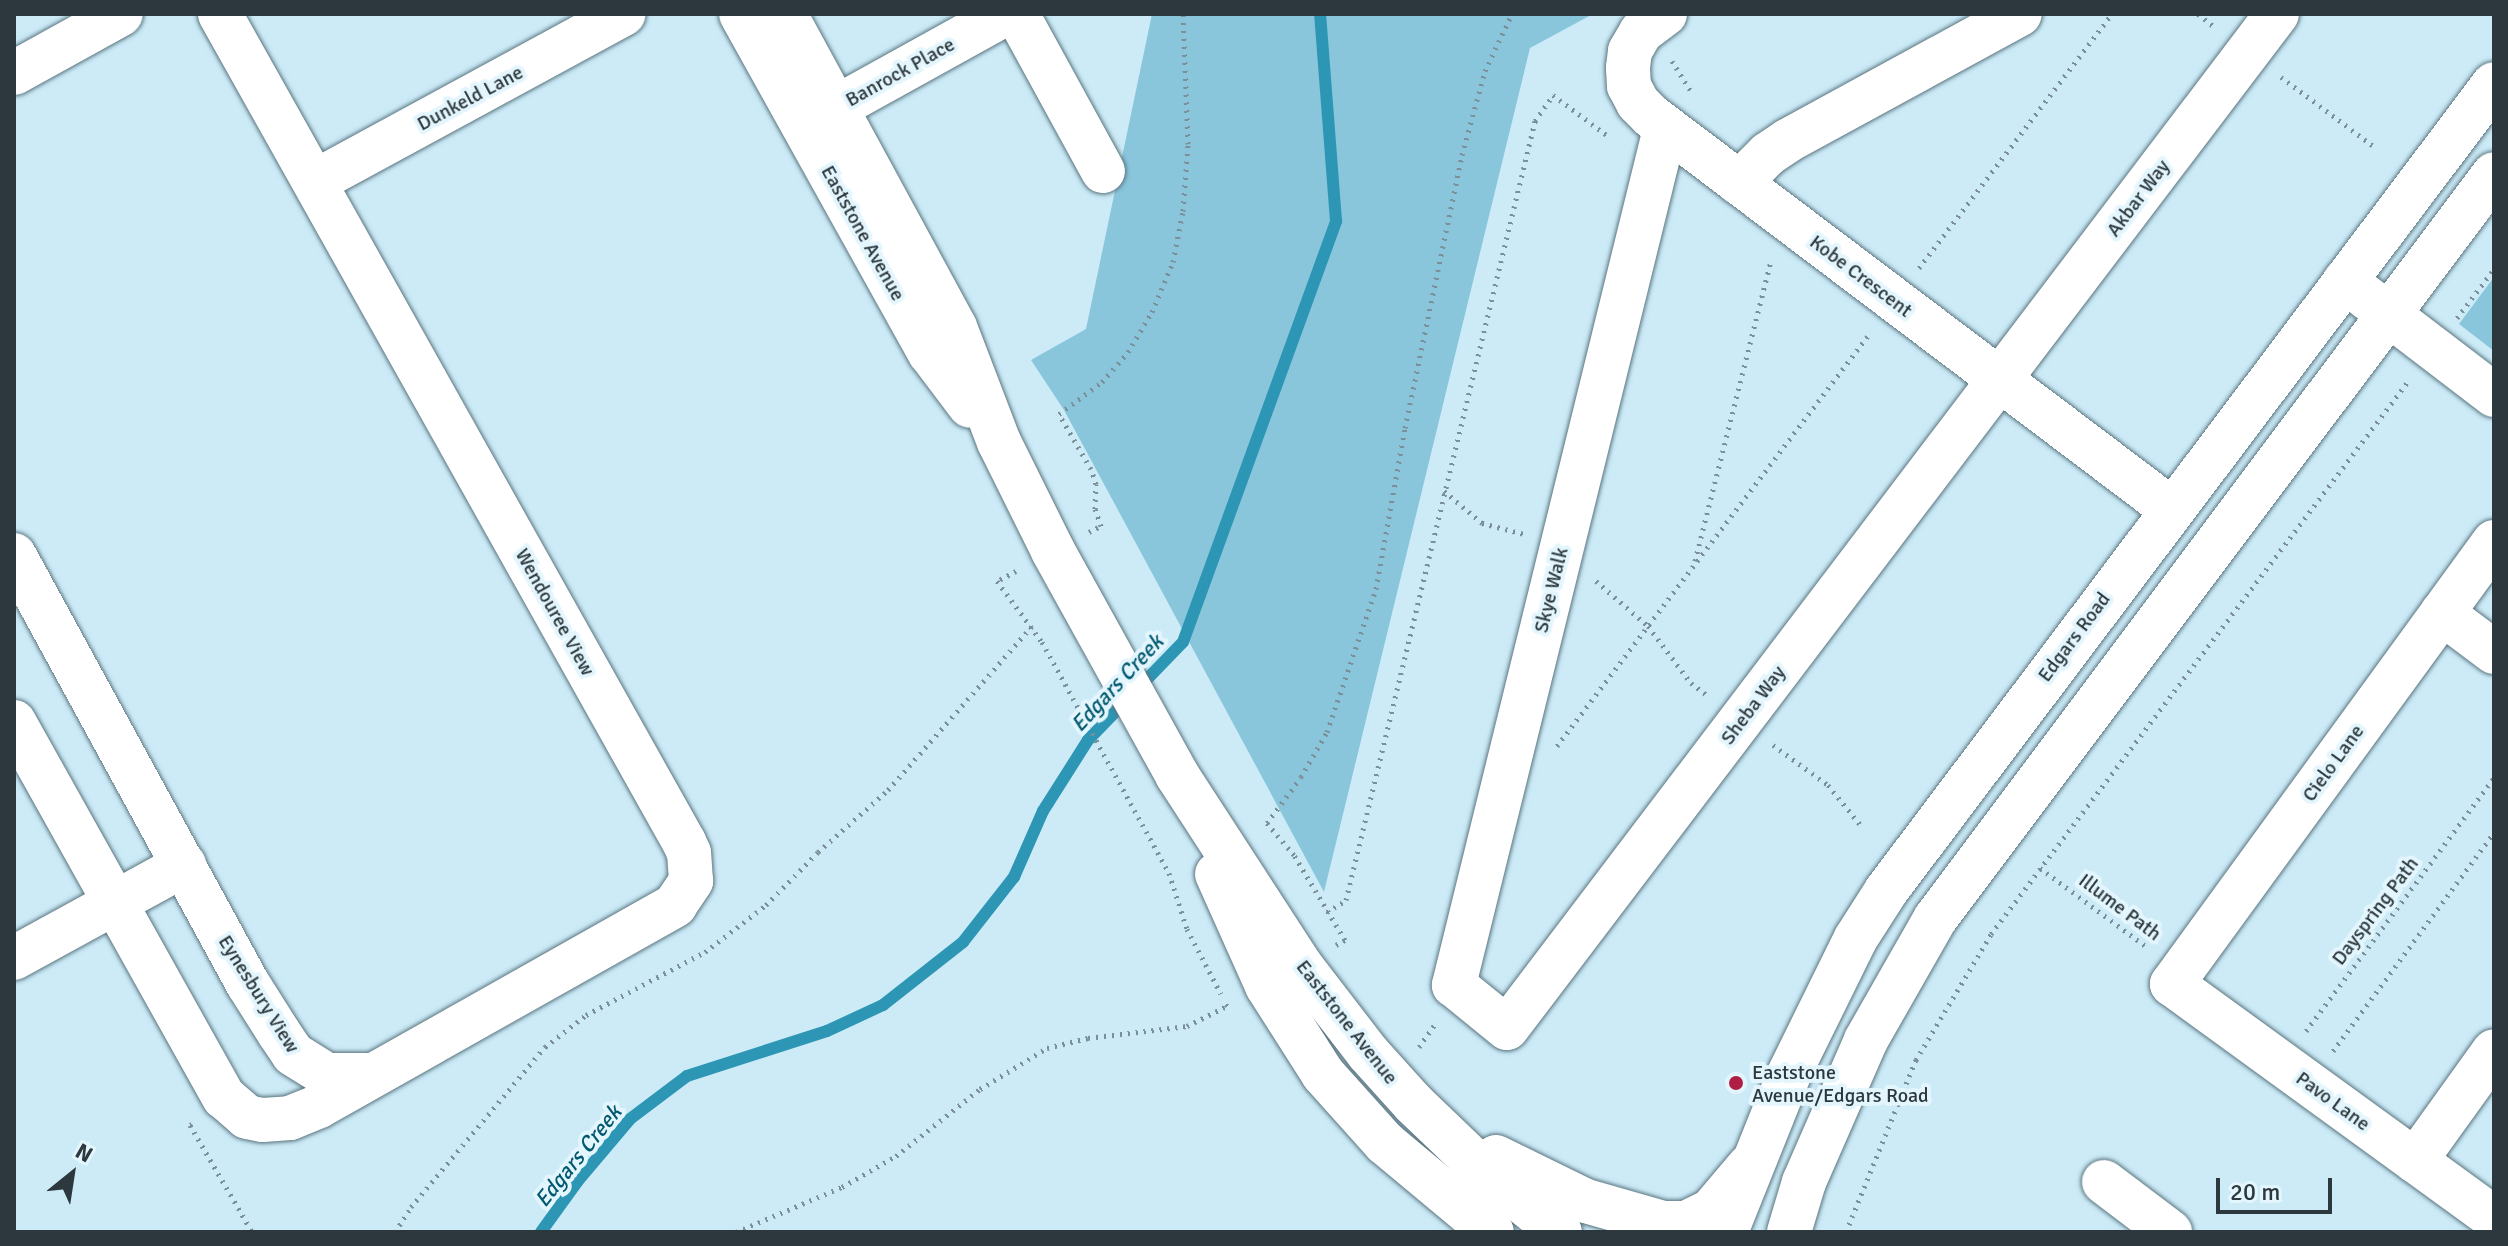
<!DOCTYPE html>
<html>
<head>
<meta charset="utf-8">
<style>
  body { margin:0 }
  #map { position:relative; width:2508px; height:1246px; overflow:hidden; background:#ccebf7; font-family:Signika,sans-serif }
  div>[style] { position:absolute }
  .green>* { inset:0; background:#89c6dc }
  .stream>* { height:12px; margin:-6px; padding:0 6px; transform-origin:6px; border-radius:6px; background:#2d96b5 }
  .path>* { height:5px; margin-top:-2.5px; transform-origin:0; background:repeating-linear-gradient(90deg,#7a8f98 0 2px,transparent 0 8px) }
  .roads { filter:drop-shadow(0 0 2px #5a7580) drop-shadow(0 0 2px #5a7580) }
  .minor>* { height:44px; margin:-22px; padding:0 22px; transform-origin:22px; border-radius:22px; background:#fff }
  .major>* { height:44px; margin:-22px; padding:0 22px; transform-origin:22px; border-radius:22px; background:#fff }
  .dots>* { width:22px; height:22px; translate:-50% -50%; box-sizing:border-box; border:4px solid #e4f6fd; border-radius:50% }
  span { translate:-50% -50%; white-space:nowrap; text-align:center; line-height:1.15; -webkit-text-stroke:8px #e4f6fd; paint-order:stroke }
  .street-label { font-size:20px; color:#2c383d }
  .poi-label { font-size:20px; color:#2c383d }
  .left { translate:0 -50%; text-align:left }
  .water-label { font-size:22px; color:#015970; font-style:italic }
  .frame { position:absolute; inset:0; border:16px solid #2c383d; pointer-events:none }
  .north { position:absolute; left:32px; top:1134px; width:80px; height:80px; -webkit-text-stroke:6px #e4f6fd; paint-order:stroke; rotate:30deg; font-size:22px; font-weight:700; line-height:32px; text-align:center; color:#2c383d }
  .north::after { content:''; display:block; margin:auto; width:28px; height:36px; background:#2c383d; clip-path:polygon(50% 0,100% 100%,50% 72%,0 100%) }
  .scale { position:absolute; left:2216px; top:1178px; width:116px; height:36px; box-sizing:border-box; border:4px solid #2c383d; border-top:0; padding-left:10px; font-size:24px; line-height:28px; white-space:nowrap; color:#2c383d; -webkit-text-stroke:6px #e4f6fd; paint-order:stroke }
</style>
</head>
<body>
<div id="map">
  <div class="green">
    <i style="clip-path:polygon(1152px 14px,1593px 14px,1530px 48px,1324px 892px,1064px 410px,1031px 360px,1086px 329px)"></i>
    <i style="clip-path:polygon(2494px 277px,2494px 351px,2459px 324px)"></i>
  </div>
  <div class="stream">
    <i style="left:541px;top:1232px;width:62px;rotate:-54.2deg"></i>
    <i style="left:577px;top:1182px;width:82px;rotate:-49.9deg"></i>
    <i style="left:630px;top:1119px;width:71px;rotate:-37deg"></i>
    <i style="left:687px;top:1076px;width:147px;rotate:-17.8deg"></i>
    <i style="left:827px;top:1031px;width:62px;rotate:-24.9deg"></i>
    <i style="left:883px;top:1005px;width:102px;rotate:-38.2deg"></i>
    <i style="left:963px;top:942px;width:83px;rotate:-51.9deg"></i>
    <i style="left:1014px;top:877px;width:72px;rotate:-66.3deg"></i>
    <i style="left:1043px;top:811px;width:84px;rotate:-57.6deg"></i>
    <i style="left:1088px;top:740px;width:136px;rotate:-45.9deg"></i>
    <i style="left:1183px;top:642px;width:448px;rotate:-70deg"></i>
    <i style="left:1336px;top:221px;width:208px;rotate:-94.4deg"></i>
  </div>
  <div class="path">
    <i style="left:2198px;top:14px;width:23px;rotate:38deg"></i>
    <i style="left:1672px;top:61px;width:36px;rotate:58deg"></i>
    <i style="left:2281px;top:77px;width:119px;rotate:36.8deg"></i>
    <i style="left:1919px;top:268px;width:319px;rotate:-52.8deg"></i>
    <i style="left:2457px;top:318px;width:61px;rotate:-52.9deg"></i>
    <i style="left:1444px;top:491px;width:50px;rotate:40.1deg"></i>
    <i style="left:1482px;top:523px;width:43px;rotate:14.7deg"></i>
    <i style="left:1089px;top:532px;width:13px;rotate:-27deg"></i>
    <i style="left:1101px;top:526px;width:18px;rotate:-109deg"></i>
    <i style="left:1095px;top:509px;width:25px;rotate:-88deg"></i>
    <i style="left:1096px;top:484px;width:16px;rotate:-108deg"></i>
    <i style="left:1091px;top:469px;width:64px;rotate:-120.2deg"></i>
    <i style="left:1059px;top:414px;width:54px;rotate:-36.7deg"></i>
    <i style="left:1102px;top:382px;width:40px;rotate:-49deg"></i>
    <i style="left:1128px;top:352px;width:47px;rotate:-59deg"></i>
    <i style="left:1152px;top:312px;width:54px;rotate:-67.2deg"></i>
    <i style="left:1173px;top:262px;width:52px;rotate:-78.9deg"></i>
    <i style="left:1183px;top:211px;width:67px;rotate:-85.7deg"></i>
    <i style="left:1188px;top:144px;width:130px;rotate:-92.2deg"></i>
    <i style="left:1695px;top:561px;width:310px;rotate:-75.8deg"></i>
    <i style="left:1016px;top:571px;width:21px;rotate:152deg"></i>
    <i style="left:997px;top:581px;width:76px;rotate:53.6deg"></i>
    <i style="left:1042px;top:642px;width:264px;rotate:61.2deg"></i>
    <i style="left:1169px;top:873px;width:59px;rotate:72.2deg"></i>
    <i style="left:1187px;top:929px;width:73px;rotate:62.4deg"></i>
    <i style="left:1596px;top:581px;width:69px;rotate:40.9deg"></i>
    <i style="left:1648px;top:626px;width:71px;rotate:53deg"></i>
    <i style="left:1691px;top:683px;width:21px;rotate:37deg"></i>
    <i style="left:1773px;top:745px;width:68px;rotate:36deg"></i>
    <i style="left:1828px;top:785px;width:55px;rotate:50.9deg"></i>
    <i style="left:1557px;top:746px;width:518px;rotate:-52.84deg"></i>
    <i style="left:2040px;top:868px;width:134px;rotate:36.5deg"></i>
    <i style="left:1327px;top:912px;width:22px;rotate:-32deg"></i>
    <i style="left:1346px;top:900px;width:802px;rotate:-76.36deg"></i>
    <i style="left:1535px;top:121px;width:32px;rotate:-55deg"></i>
    <i style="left:1553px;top:95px;width:69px;rotate:36.7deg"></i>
    <i style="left:1336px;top:945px;width:10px;rotate:-29deg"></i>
    <i style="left:1345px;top:940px;width:99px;rotate:-121deg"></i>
    <i style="left:1294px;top:855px;width:42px;rotate:-130.2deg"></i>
    <i style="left:1267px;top:823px;width:57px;rotate:-53.5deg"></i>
    <i style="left:1301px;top:777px;width:52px;rotate:-60deg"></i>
    <i style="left:1327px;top:732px;width:151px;rotate:-71.1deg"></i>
    <i style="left:1376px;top:589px;width:164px;rotate:-79.8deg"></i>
    <i style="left:1405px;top:428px;width:279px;rotate:-78.2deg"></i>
    <i style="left:1462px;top:155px;width:87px;rotate:-74.7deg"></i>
    <i style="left:1485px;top:71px;width:63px;rotate:-64.7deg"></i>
    <i style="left:2306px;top:1031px;width:315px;rotate:-53.4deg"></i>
    <i style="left:1419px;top:1047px;width:29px;rotate:-55deg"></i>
    <i style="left:2333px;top:1051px;width:271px;rotate:-53.6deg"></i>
    <i style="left:192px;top:1124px;width:2px;rotate:153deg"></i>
    <i style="left:190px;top:1125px;width:124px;rotate:59.9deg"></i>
    <i style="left:395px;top:1232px;width:30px;rotate:-57deg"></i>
    <i style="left:411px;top:1207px;width:209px;rotate:-50.1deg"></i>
    <i style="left:545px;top:1047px;width:52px;rotate:-38deg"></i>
    <i style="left:586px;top:1015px;width:135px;rotate:-27.9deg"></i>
    <i style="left:705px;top:952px;width:77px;rotate:-37.6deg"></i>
    <i style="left:766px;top:905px;width:74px;rotate:-45.5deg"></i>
    <i style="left:818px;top:852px;width:94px;rotate:-41.5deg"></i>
    <i style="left:888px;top:790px;width:218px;rotate:-48.7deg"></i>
    <i style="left:736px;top:1232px;width:115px;rotate:-23deg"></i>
    <i style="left:842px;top:1187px;width:62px;rotate:-29.9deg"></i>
    <i style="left:896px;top:1156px;width:107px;rotate:-38.6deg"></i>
    <i style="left:980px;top:1089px;width:79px;rotate:-31.5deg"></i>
    <i style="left:1047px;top:1048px;width:42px;rotate:-13.7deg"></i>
    <i style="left:1088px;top:1038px;width:100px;rotate:-6.9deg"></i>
    <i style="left:1187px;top:1026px;width:45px;rotate:-26.6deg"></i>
    <i style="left:1227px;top:1006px;width:4px;rotate:-124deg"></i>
    <i style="left:1846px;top:1232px;width:186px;rotate:-67.9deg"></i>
    <i style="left:1916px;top:1060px;width:147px;rotate:-59.2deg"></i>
    <i style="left:1991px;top:934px;width:694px;rotate:-52.96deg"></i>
  </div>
  <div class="roads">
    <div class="minor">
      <i style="left:741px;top:14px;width:388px;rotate:60.9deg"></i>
      <i style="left:930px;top:353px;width:66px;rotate:53deg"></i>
      <i style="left:785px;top:14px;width:356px;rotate:61.5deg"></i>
      <i style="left:955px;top:327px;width:123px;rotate:69.1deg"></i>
      <i style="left:999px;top:442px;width:122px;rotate:63.6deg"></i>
      <i style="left:1053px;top:551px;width:256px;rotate:61deg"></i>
      <i style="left:1177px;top:775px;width:228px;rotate:57deg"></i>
      <i style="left:1301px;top:966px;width:110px;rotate:52.4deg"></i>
      <i style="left:1368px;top:1053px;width:67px;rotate:48deg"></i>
      <i style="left:1413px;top:1103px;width:100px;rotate:43.8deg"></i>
      <i style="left:1485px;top:1172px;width:96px;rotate:38.7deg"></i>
      <i style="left:1017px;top:14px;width:179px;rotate:61.3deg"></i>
      <i style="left:1665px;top:14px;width:30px;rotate:143deg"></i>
      <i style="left:1641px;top:32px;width:22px;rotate:120deg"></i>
      <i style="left:1630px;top:51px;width:17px;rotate:97deg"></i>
      <i style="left:1628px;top:68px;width:18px;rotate:87deg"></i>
      <i style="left:1629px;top:86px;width:19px;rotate:62deg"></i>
      <i style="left:1638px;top:103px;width:18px;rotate:45deg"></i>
      <i style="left:1651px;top:116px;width:652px;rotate:37.08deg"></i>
      <i style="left:14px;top:73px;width:122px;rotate:-28.9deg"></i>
      <i style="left:837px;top:107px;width:192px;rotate:-29deg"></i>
      <i style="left:1665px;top:129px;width:882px;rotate:103.85deg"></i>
      <i style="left:1454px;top:985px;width:68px;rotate:39.1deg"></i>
      <i style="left:1507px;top:1028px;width:1273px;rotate:-52.79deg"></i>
      <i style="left:316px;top:181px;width:350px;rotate:-28.5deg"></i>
      <i style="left:1739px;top:183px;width:41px;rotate:-45deg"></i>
      <i style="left:1768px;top:154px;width:23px;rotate:-34deg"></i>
      <i style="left:1787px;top:141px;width:265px;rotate:-28.6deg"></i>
      <i style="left:2345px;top:281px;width:188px;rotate:37.4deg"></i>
      <i style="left:2494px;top:542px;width:547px;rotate:126.07deg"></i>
      <i style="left:2172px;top:984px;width:398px;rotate:36deg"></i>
      <i style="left:14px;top:555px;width:489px;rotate:61.4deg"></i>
      <i style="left:248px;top:984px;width:58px;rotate:57.7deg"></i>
      <i style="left:279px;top:1033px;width:25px;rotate:56deg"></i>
      <i style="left:293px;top:1054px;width:40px;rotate:32deg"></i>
      <i style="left:327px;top:1075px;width:41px"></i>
      <i style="left:2442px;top:613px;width:65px;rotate:36.9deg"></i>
      <i style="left:14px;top:722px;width:430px;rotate:60.8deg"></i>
      <i style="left:224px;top:1097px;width:30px;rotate:41deg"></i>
      <i style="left:247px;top:1117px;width:16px;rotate:11deg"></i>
      <i style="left:263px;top:1120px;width:27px;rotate:-4deg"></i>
      <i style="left:290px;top:1118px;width:31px;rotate:-22deg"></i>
      <i style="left:319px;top:1106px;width:409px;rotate:-29.4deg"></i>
      <i style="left:675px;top:905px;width:29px;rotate:-56deg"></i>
      <i style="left:691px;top:881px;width:28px;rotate:-94deg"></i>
      <i style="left:689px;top:853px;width:12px;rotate:-114deg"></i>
      <i style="left:684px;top:842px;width:949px;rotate:-119.27deg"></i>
      <i style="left:1217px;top:874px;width:123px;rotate:65.9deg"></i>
      <i style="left:1267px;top:986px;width:104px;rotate:57.5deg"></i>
      <i style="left:1323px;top:1074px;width:93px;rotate:48.1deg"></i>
      <i style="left:1385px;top:1143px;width:139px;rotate:39.8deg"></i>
      <i style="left:14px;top:958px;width:194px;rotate:-28.7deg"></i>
      <i style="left:1496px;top:1157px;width:100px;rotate:26.1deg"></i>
      <i style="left:1586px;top:1201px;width:80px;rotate:15.9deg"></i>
      <i style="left:1663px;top:1223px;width:23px"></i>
      <i style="left:1686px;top:1223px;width:28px;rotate:-26deg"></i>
      <i style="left:1711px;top:1211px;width:59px;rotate:-49.8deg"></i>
      <i style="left:2415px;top:1161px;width:135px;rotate:-54.3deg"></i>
      <i style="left:2104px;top:1182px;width:83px;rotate:37.1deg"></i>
    </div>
    <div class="major">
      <i style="left:1726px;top:1232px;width:172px;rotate:-68.2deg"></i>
      <i style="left:1790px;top:1072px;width:149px;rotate:-63.8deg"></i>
      <i style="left:1856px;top:938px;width:56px;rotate:-57.4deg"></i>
      <i style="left:1886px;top:891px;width:1010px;rotate:-53.01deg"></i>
      <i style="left:1789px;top:1232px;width:52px;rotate:-73.3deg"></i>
      <i style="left:1804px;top:1182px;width:155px;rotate:-66.4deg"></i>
      <i style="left:1866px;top:1040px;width:139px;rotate:-60.3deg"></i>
      <i style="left:1935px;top:919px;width:931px;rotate:-53.12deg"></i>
    </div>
  </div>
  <div class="dots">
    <i style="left:1736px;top:1083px;background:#b01d45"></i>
  </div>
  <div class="street-label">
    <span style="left:900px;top:72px;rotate:-29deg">Banrock Place</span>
    <span style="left:470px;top:98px;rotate:-28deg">Dunkeld Lane</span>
    <span style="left:2138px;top:198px;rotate:-53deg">Akbar Way</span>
    <span style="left:863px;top:233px;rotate:61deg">Eaststone Avenue</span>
    <span style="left:1861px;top:276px;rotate:37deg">Kobe Crescent</span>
    <span style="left:1551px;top:590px;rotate:-76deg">Skye Walk</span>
    <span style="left:555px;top:612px;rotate:61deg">Wendouree View</span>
    <span style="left:2074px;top:637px;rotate:-53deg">Edgars Road</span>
    <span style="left:1753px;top:705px;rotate:-53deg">Sheba Way</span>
    <span style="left:2333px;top:763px;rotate:-54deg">Cielo Lane</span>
    <span style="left:2120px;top:907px;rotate:37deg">Illume Path</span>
    <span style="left:2375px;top:911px;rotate:-53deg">Dayspring Path</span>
    <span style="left:259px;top:994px;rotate:58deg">Eynesbury View</span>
    <span style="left:1347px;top:1022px;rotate:52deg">Eaststone Avenue</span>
    <span style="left:2333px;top:1101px;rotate:36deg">Pavo Lane</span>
  </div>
  <div class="poi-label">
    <span class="left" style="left:1752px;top:1084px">Eaststone<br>Avenue/Edgars Road</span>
  </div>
  <div class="water-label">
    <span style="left:1117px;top:683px;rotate:-47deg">Edgars Creek</span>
    <span style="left:578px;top:1156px;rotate:-51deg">Edgars Creek</span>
  </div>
  <div class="frame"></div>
  <div class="north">N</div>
  <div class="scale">20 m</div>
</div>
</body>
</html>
